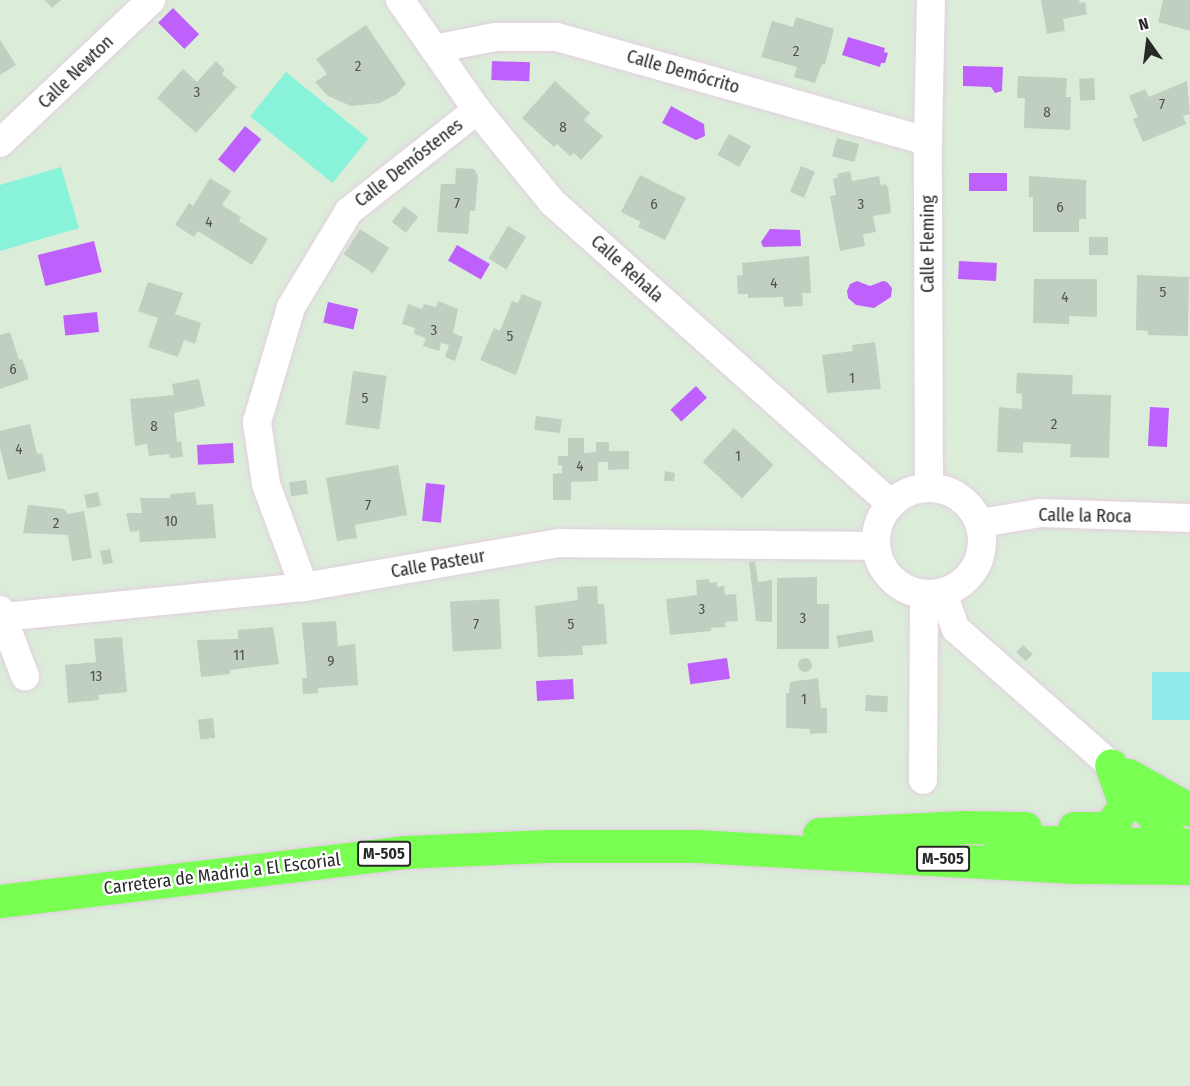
<!DOCTYPE html>
<html>
<head>
<meta charset="utf-8">
<style>
  body { margin:0 }
  #map { position:relative; width:1190px; height:1086px; overflow:hidden; background:#dbedd9; font-family:"Fira Sans Condensed",sans-serif }
  div>[style] { position:absolute }
  .green>* { inset:0; background:#8feaea; transform-origin:0 0 }
  .pitch>* { inset:0; background:#89f3da; transform-origin:0 0 }
  .water>* { inset:0; background:#be60fb; transform-origin:0 0 }
  .building>* { inset:0; background:#c0cfbf; transform-origin:0 0 }
  .round { border-radius:50% }
  .roads { filter:drop-shadow(0 0 2px #e4cee1) drop-shadow(0 0 2px #e4cee1) }
  .street>* { height:28px; margin:-14px; padding:0 14px; transform-origin:14px; border-radius:14px; background:#fff }
  .street>.ring { margin:-14px; padding:0; box-sizing:content-box; background:none; border:28px solid #fff; border-radius:50% }
  .highway>* { height:33px; margin:-16.5px; padding:0 16.5px; transform-origin:16.5px; border-radius:16.5px; background:#79ff52 }
  span { translate:-50% -50%; white-space:nowrap; text-align:center; line-height:1.15; -webkit-text-stroke:5px #fff; paint-order:stroke }
  .number-label { font-size:15px; color:#4f524e }
  .number-label span { -webkit-text-stroke-width:0 }
  .shield-label span { padding:2px 4px; background:#fff; border:2px solid; border-radius:4px; -webkit-text-stroke-width:0 }
  .shield-label { font-size:16px; color:#292929; font-weight:700 }
  .street-label { font-size:18px; color:#292929 }
  .north { position:absolute; left:1118px; top:12px; width:60px; height:60px; -webkit-text-stroke:4px #fff; paint-order:stroke; rotate:346deg; font-size:16px; font-weight:700; line-height:24px; text-align:center; color:#292929 }
  .north::after { content:''; display:block; margin:auto; width:21px; height:27px; background:#292929; clip-path:polygon(50% 0,100% 100%,50% 72%,0 100%) }
</style>
</head>
<body>
<div id="map">
  <div class="green">
    <i style="left:1152px;top:672px;width:38px;height:48px"></i>
  </div>
  <div class="pitch">
    <i style="left:286px;top:72px;width:106px;height:57px;rotate:39deg"></i>
    <i style="clip-path:polygon(61px 167px,79px 228px,0 251px,0 185px)"></i>
  </div>
  <div class="water">
    <i style="left:173px;top:8px;width:37px;height:21px;rotate:45deg"></i>
    <i style="clip-path:polygon(848px 37px,885px 48px,884px 52px,888px 53px,885px 63px,881px 63px,880px 67px,842px 55px)"></i>
    <i style="left:492px;top:61px;width:38px;height:19px;rotate:2deg"></i>
    <i style="clip-path:polygon(963px 66px,1003px 67px,1002px 91px,995px 93px,991px 87px,963px 86px)"></i>
    <i style="clip-path:polygon(671px 106px,704px 124px,705px 136px,696px 140px,662px 123px)"></i>
    <i style="left:245px;top:126px;width:21px;height:43px;rotate:39deg"></i>
    <i style="left:969px;top:173px;width:38px;height:18px"></i>
    <i style="clip-path:polygon(770px 229px,800px 230px,801px 246px,763px 247px,761px 242px)"></i>
    <i style="left:94px;top:241px;width:32px;height:58px;rotate:76deg"></i>
    <i style="left:457px;top:245px;width:38px;height:18px;rotate:30deg"></i>
    <i style="left:959px;top:261px;width:38px;height:18px;rotate:3deg"></i>
    <i style="clip-path:polygon(857px 281px,870px 286px,883px 281px,887px 282px,892px 288px,891px 297px,874px 308px,856px 305px,848px 298px,847px 291px,850px 284px)"></i>
    <i style="left:328px;top:302px;width:31px;height:21px;rotate:13deg"></i>
    <i style="left:97px;top:312px;width:20px;height:34px;rotate:84deg"></i>
    <i style="left:696px;top:386px;width:16px;height:35px;rotate:47deg"></i>
    <i style="left:1150px;top:407px;width:19px;height:39px;rotate:3deg"></i>
    <i style="left:233px;top:443px;width:20px;height:36px;rotate:87deg"></i>
    <i style="left:426px;top:483px;width:19px;height:38px;rotate:6deg"></i>
    <i style="left:727px;top:658px;width:21px;height:40px;rotate:82deg"></i>
    <i style="left:573px;top:679px;width:20px;height:37px;rotate:87deg"></i>
  </div>
  <div class="building">
    <i style="clip-path:polygon(45px 0,61px 0,52px 8px)"></i>
    <i style="clip-path:polygon(1041px 0,1079px 0,1080px 3px,1085px 2px,1087px 14px,1063px 19px,1065px 31px,1047px 34px)"></i>
    <i style="clip-path:polygon(1163px 0,1190px 0,1190px 31px,1158px 22px)"></i>
    <i style="clip-path:polygon(796px 17px,834px 29px,825px 65px,822px 64px,815px 83px,794px 77px,797px 67px,761px 57px,772px 21px,793px 27px)"></i>
    <i style="clip-path:polygon(366px 25px,406px 84px,397px 94px,380px 103px,351px 106px,328px 96px,315px 82px,327px 74px,316px 59px)"></i>
    <i style="clip-path:polygon(0 40px,16px 65px,0 75px)"></i>
    <i style="clip-path:polygon(216px 61px,225px 70px,222px 74px,237px 87px,196px 133px,157px 98px,183px 69px,197px 82px)"></i>
    <i style="clip-path:polygon(1018px 76px,1067px 78px,1066px 97px,1071px 97px,1070px 130px,1024px 128px,1025px 98px,1017px 98px)"></i>
    <i style="left:1094px;top:78px;width:22px;height:15px;rotate:87deg"></i>
    <i style="clip-path:polygon(555px 81px,590px 113px,584px 120px,603px 136px,581px 160px,574px 153px,570px 156px,557px 144px,554px 147px,522px 118px)"></i>
    <i style="clip-path:polygon(1187px 81px,1190px 114px,1183px 116px,1186px 124px,1143px 142px,1133px 119px,1138px 117px,1129px 96px,1145px 89px,1149px 97px)"></i>
    <i style="left:729px;top:134px;width:25px;height:24px;rotate:29deg"></i>
    <i style="left:837px;top:138px;width:23px;height:19px;rotate:15deg"></i>
    <i style="left:801px;top:166px;width:15px;height:28px;rotate:23deg"></i>
    <i style="clip-path:polygon(456px 168px,474px 169px,478px 176px,475px 211px,470px 211px,468px 234px,437px 232px,441px 184px,455px 184px)"></i>
    <i style="clip-path:polygon(850px 171px,852px 181px,879px 176px,881px 186px,885px 184px,888px 187px,891px 213px,873px 216px,876px 232px,863px 234px,865px 246px,840px 251px,830px 196px,836px 195px,833px 179px,838px 177px,837px 174px)"></i>
    <i style="clip-path:polygon(640px 175px,686px 198px,665px 240px,638px 227px,641px 222px,621px 212px)"></i>
    <i style="clip-path:polygon(1029px 176px,1086px 180px,1086px 219px,1079px 219px,1079px 232px,1033px 232px,1033px 197px,1029px 197px)"></i>
    <i style="clip-path:polygon(210px 178px,231px 191px,222px 205px,241px 217px,239px 221px,268px 239px,252px 265px,198px 231px,194px 237px,175px 225px,189px 203px,193px 206px)"></i>
    <i style="left:404px;top:206px;width:18px;height:20px;rotate:38deg"></i>
    <i style="left:508px;top:226px;width:21px;height:38px;rotate:31deg"></i>
    <i style="left:360px;top:229px;width:35px;height:30px;rotate:33deg"></i>
    <i style="left:1089px;top:237px;width:19px;height:18px"></i>
    <i style="clip-path:polygon(809px 256px,811px 293px,802px 293px,803px 306px,784px 307px,783px 297px,748px 298px,748px 294px,738px 294px,737px 276px,743px 275px,742px 263px)"></i>
    <i style="clip-path:polygon(1137px 275px,1189px 277px,1188px 336px,1148px 335px,1148px 331px,1136px 330px)"></i>
    <i style="clip-path:polygon(1034px 279px,1097px 279px,1097px 317px,1069px 316px,1069px 324px,1033px 323px)"></i>
    <i style="clip-path:polygon(148px 282px,183px 293px,175px 314px,201px 323px,195px 344px,184px 340px,178px 357px,148px 347px,158px 318px,138px 311px)"></i>
    <i style="clip-path:polygon(522px 294px,542px 302px,516px 375px,480px 360px,494px 328px,500px 331px,512px 301px,518px 303px)"></i>
    <i style="clip-path:polygon(438px 301px,458px 309px,453px 333px,463px 337px,455px 361px,445px 357px,449px 345px,441px 343px,439px 351px,423px 346px,426px 338px,414px 334px,415px 328px,402px 324px,408px 304px,422px 309px,424px 304px,436px 307px)"></i>
    <i style="clip-path:polygon(10px 332px,19px 360px,22px 359px,29px 379px,0 389px,0 335px)"></i>
    <i style="clip-path:polygon(875px 342px,881px 389px,827px 393px,822px 355px,853px 351px,852px 345px)"></i>
    <i style="left:353px;top:371px;width:34px;height:54px;rotate:8deg"></i>
    <i style="clip-path:polygon(1017px 373px,1073px 375px,1072px 394px,1111px 395px,1109px 458px,1070px 457px,1071px 444px,1023px 442px,1023px 453px,997px 452px,999px 407px,1022px 409px,1022px 394px,1016px 393px)"></i>
    <i style="clip-path:polygon(199px 379px,205px 406px,174px 413px,177px 442px,181px 441px,183px 457px,170px 458px,169px 454px,149px 456px,147px 444px,135px 446px,130px 399px,174px 395px,172px 384px)"></i>
    <i style="left:536px;top:416px;width:26px;height:14px;rotate:7deg"></i>
    <i style="clip-path:polygon(30px 424px,37px 454px,42px 453px,46px 471px,8px 480px,0 448px,0 431px)"></i>
    <i style="left:734px;top:428px;width:54px;height:46px;rotate:43deg"></i>
    <i style="clip-path:polygon(568px 438px,584px 438px,584px 453px,596px 452px,596px 442px,609px 442px,609px 451px,629px 451px,629px 469px,608px 470px,608px 462px,598px 462px,598px 481px,571px 482px,571px 500px,553px 500px,553px 474px,562px 473px,562px 465px,558px 465px,558px 456px,568px 456px)"></i>
    <i style="clip-path:polygon(398px 465px,407px 515px,355px 525px,357px 538px,337px 541px,326px 478px)"></i>
    <i style="clip-path:polygon(665px 471px,675px 473px,674px 481px,664px 481px)"></i>
    <i style="left:306px;top:480px;width:14px;height:17px;rotate:82deg"></i>
    <i style="left:98px;top:492px;width:14px;height:14px;rotate:78deg"></i>
    <i style="clip-path:polygon(195px 492px,197px 505px,213px 504px,216px 538px,140px 542px,139px 531px,130px 532px,126px 513px,142px 513px,140px 498px,170px 498px,170px 494px)"></i>
    <i style="clip-path:polygon(28px 505px,64px 509px,68px 514px,84px 511px,92px 558px,72px 561px,68px 535px,23px 533px)"></i>
    <i style="left:110px;top:549px;width:14px;height:10px;rotate:78deg"></i>
    <i style="clip-path:polygon(755px 561px,758px 582px,772px 580px,772px 622px,756px 621px,749px 562px)"></i>
    <i style="clip-path:polygon(817px 577px,817px 604px,829px 604px,829px 649px,777px 649px,777px 578px)"></i>
    <i style="clip-path:polygon(709px 579px,710px 583px,717px 582px,717px 587px,724px 586px,725px 595px,736px 594px,738px 621px,725px 622px,725px 627px,711px 628px,711px 631px,670px 635px,666px 599px,697px 595px,696px 580px)"></i>
    <i style="clip-path:polygon(597px 586px,598px 604px,604px 604px,607px 644px,582px 646px,583px 655px,538px 657px,535px 606px,578px 600px,577px 587px)"></i>
    <i style="left:499px;top:599px;width:50px;height:49px;rotate:87deg"></i>
    <i style="clip-path:polygon(336px 621px,338px 646px,355px 644px,358px 685px,318px 688px,318px 693px,303px 694px,302px 678px,307px 678px,302px 623px)"></i>
    <i style="clip-path:polygon(273px 627px,279px 664px,230px 670px,230px 674px,201px 677px,197px 640px,238px 639px,238px 630px)"></i>
    <i style="left:872px;top:630px;width:12px;height:36px;rotate:81deg"></i>
    <i style="clip-path:polygon(122px 637px,127px 692px,98px 695px,99px 700px,68px 703px,65px 665px,96px 662px,94px 639px)"></i>
    <i style="left:1023px;top:645px;width:13px;height:10px;rotate:42deg"></i>
    <i class="round" style="left:798px;top:658px;width:14px;height:14px"></i>
    <i style="clip-path:polygon(818px 678px,821px 708px,827px 708px,827px 733px,810px 734px,810px 729px,786px 728px,786px 693px,789px 693px,790px 682px)"></i>
    <i style="left:866px;top:695px;width:22px;height:16px;rotate:3deg"></i>
    <i style="left:213px;top:718px;width:20px;height:15px;rotate:84deg"></i>
  </div>
  <div class="roads">
    <div class="street">
      <i style="left:400px;top:0;width:134px;rotate:55deg"></i>
      <i style="left:477px;top:110px;width:119px;rotate:50.8deg"></i>
      <i style="left:552px;top:202px;width:454px;rotate:41.7deg"></i>
      <i style="left:434px;top:49px;width:62px;rotate:-11.1deg"></i>
      <i style="left:495px;top:37px;width:62px"></i>
      <i style="left:557px;top:37px;width:385px;rotate:15.7deg"></i>
      <i style="left:0;top:143px;width:208px;rotate:-43.4deg"></i>
      <i style="left:929px;top:487px;width:346px;rotate:-90.2deg"></i>
      <i style="left:928px;top:141px;width:141px;rotate:-88.8deg"></i>
      <i class="ring" style="left:876px;top:488px;width:78px;height:78px"></i>
      <i style="left:981px;top:523px;width:61px;rotate:-9.5deg"></i>
      <i style="left:1041px;top:513px;width:149px;rotate:1.9deg"></i>
      <i style="left:304px;top:587px;width:110px;rotate:-110.3deg"></i>
      <i style="left:266px;top:484px;width:63px;rotate:-98.3deg"></i>
      <i style="left:257px;top:422px;width:120px;rotate:-73.5deg"></i>
      <i style="left:291px;top:307px;width:112px;rotate:-58.9deg"></i>
      <i style="left:349px;top:211px;width:163px;rotate:-38.3deg"></i>
      <i style="left:943px;top:594px;width:37px;rotate:70deg"></i>
      <i style="left:956px;top:629px;width:206px;rotate:41.3deg"></i>
      <i style="left:0;top:610px;width:71px;rotate:69.3deg"></i>
      <i style="left:3px;top:617px;width:302px;rotate:-5.7deg"></i>
      <i style="left:304px;top:587px;width:259px;rotate:-9.8deg"></i>
      <i style="left:559px;top:543px;width:316px;rotate:0.5deg"></i>
      <i style="left:923px;top:780px;width:185px;rotate:-89.7deg"></i>
    </div>
    <div class="highway">
      <i style="left:1128px;top:775px;width:71px;rotate:29.4deg"></i>
      <i style="left:1120px;top:776px;width:89px;rotate:50.4deg"></i>
      <i style="left:1177px;top:845px;width:14px;rotate:17deg"></i>
      <i style="left:1074px;top:828px;width:35px"></i>
      <i style="left:1109px;top:828px;width:28px;rotate:-55deg"></i>
      <i style="left:1125px;top:805px;width:42px;rotate:-109.3deg"></i>
      <i style="left:819px;top:834px;width:143px;rotate:-2.8deg"></i>
      <i style="left:962px;top:827px;width:63px;rotate:0.9deg"></i>
      <i style="left:1000px;top:841px;width:190px;rotate:1.2deg"></i>
      <i style="left:0;top:901px;width:407px;rotate:-6.9deg"></i>
      <i style="left:404px;top:852px;width:145px;rotate:-2.4deg"></i>
      <i style="left:549px;top:846px;width:147px"></i>
      <i style="left:696px;top:846px;width:382px;rotate:3.2deg"></i>
      <i style="left:1077px;top:867px;width:113px;rotate:0.5deg"></i>
    </div>
  </div>
  <div class="number-label">
    <span style="left:796px;top:52px">2</span>
    <span style="left:358px;top:67px">2</span>
    <span style="left:197px;top:93px">3</span>
    <span style="left:1162px;top:105px">7</span>
    <span style="left:1047px;top:113px">8</span>
    <span style="left:563px;top:128px">8</span>
    <span style="left:457px;top:204px">7</span>
    <span style="left:654px;top:205px">6</span>
    <span style="left:861px;top:205px">3</span>
    <span style="left:1060px;top:208px">6</span>
    <span style="left:209px;top:223px">4</span>
    <span style="left:774px;top:284px">4</span>
    <span style="left:1163px;top:293px">5</span>
    <span style="left:1065px;top:298px">4</span>
    <span style="left:434px;top:331px">3</span>
    <span style="left:510px;top:337px">5</span>
    <span style="left:13px;top:370px">6</span>
    <span style="left:852px;top:379px">1</span>
    <span style="left:365px;top:399px">5</span>
    <span style="left:1054px;top:425px">2</span>
    <span style="left:154px;top:427px">8</span>
    <span style="left:19px;top:450px">4</span>
    <span style="left:738px;top:457px">1</span>
    <span style="left:580px;top:467px">4</span>
    <span style="left:368px;top:506px">7</span>
    <span style="left:171px;top:522px">10</span>
    <span style="left:56px;top:524px">2</span>
    <span style="left:702px;top:610px">3</span>
    <span style="left:803px;top:619px">3</span>
    <span style="left:476px;top:625px">7</span>
    <span style="left:571px;top:625px">5</span>
    <span style="left:239px;top:656px">11</span>
    <span style="left:331px;top:662px">9</span>
    <span style="left:96px;top:677px">13</span>
    <span style="left:804px;top:700px">1</span>
  </div>
  <div class="shield-label">
    <span style="left:384px;top:854px">M-505</span>
    <span style="left:943px;top:859px">M-505</span>
  </div>
  <div class="street-label">
    <span style="left:76px;top:72px;rotate:-44deg">Calle Newton</span>
    <span style="left:683px;top:72px;rotate:16deg">Calle Demócrito</span>
    <span style="left:409px;top:163px;rotate:-38deg">Calle Demóstenes</span>
    <span style="left:928px;top:244px;rotate:-90deg">Calle Fleming</span>
    <span style="left:627px;top:269px;rotate:42deg">Calle Rehala</span>
    <span style="left:1085px;top:516px;rotate:1deg">Calle la Roca</span>
    <span style="left:438px;top:564px;rotate:-10deg">Calle Pasteur</span>
    <span style="left:222px;top:874px;rotate:-7deg">Carretera de Madrid a El Escorial</span>
  </div>
  <div class="north">N</div>
</div>
</body>
</html>
